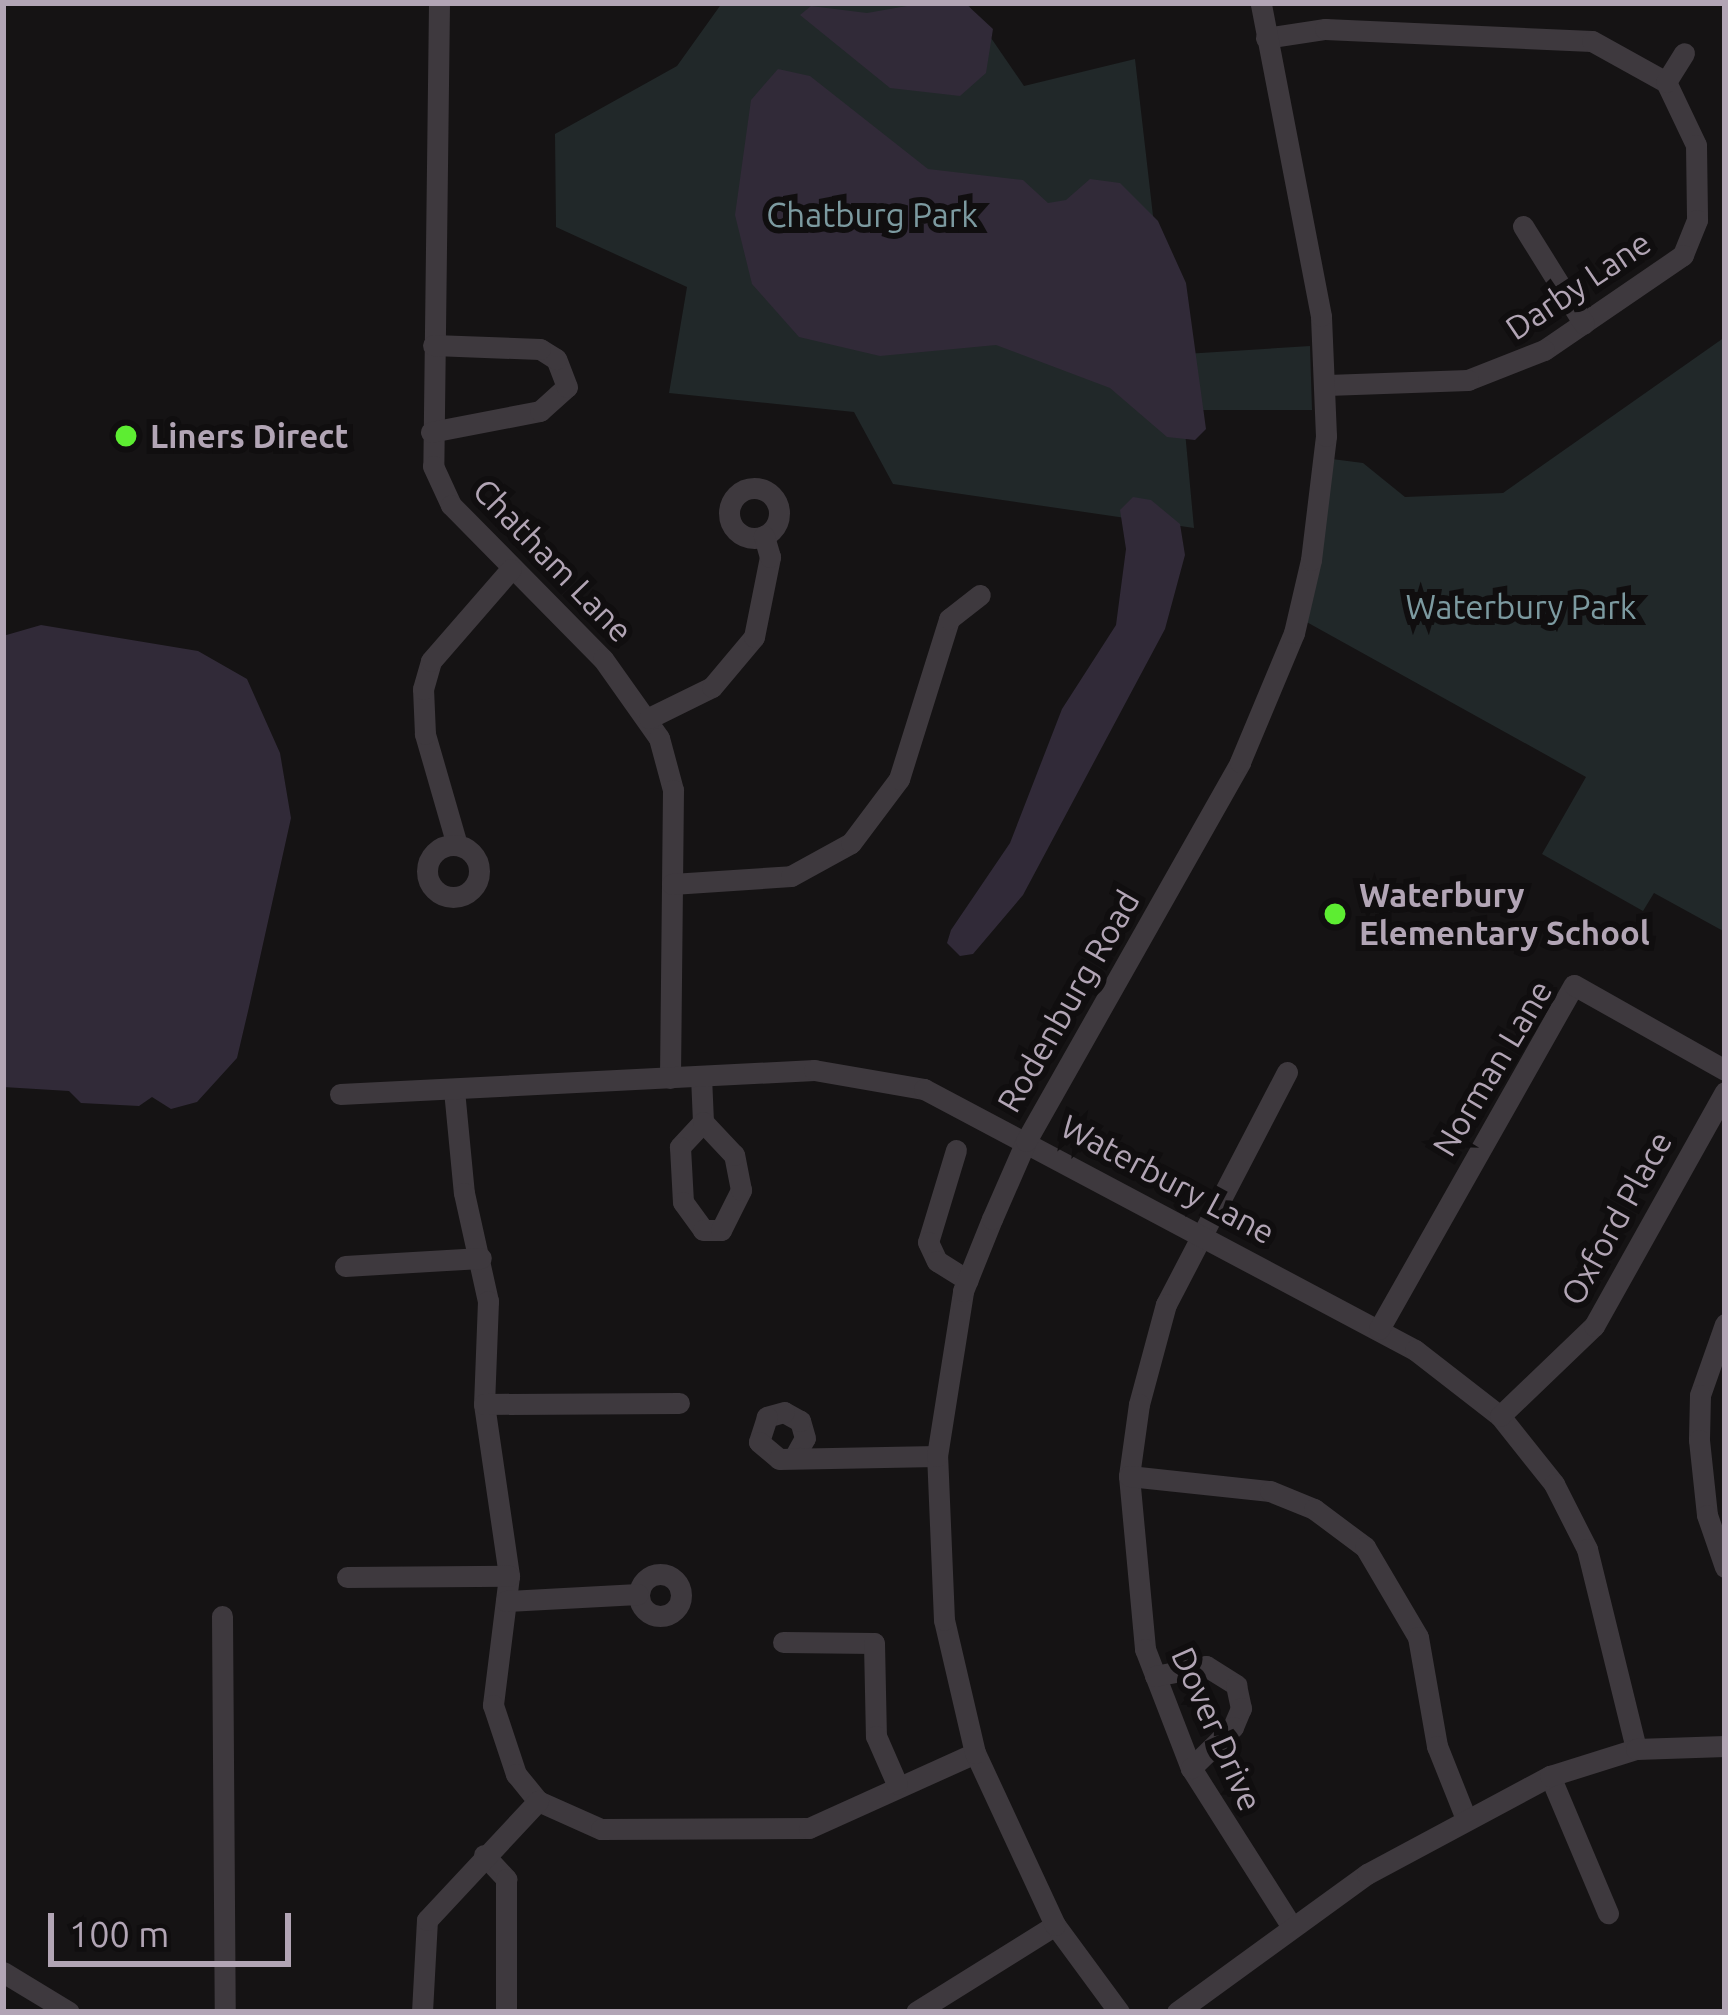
<!DOCTYPE html>
<html>
<head>
<meta charset="utf-8">
<style>
  body { margin:0 }
  #map { position:relative; width:1728px; height:2015px; overflow:hidden; background:#151314; font-family:Ubuntu,sans-serif }
  div>[style] { position:absolute }
  .green>* { inset:0; background:#212829 }
  .water>* { inset:0; background:#312a38 }
  .minor>* { height:21px; margin:-10.5px; padding:0 10.5px; transform-origin:10.5px; border-radius:10.5px; background:#3e393e }
  .minor>.ring { margin:-10.5px; padding:0; box-sizing:content-box; background:none; border:21px solid #3e393e; border-radius:50% }
  .dots>* { width:33px; height:33px; translate:-50% -50%; box-sizing:border-box; border:6px solid #100e0f; border-radius:50% }
  span { translate:-50% -50%; white-space:nowrap; text-align:center; line-height:1.15; -webkit-text-stroke:12px #100e0f; paint-order:stroke }
  .park-label { font-size:33px; color:#7c9aa0 }
  .street-label { font-size:33px; color:#b2a5b5 }
  .poi-label { font-size:33px; color:#b2a5b5; font-weight:700 }
  .left { translate:0 -50%; text-align:left }
  .frame { position:absolute; inset:0; border:6px solid #b2a5b5; pointer-events:none }
  .scale { position:absolute; left:48px; top:1913px; width:243px; height:54px; box-sizing:border-box; border:6px solid #b2a5b5; border-top:0; padding-left:15px; font-size:36px; line-height:42px; white-space:nowrap; color:#b2a5b5; -webkit-text-stroke:9px #100e0f; paint-order:stroke }
</style>
</head>
<body>
<div id="map">
  <div class="green">
    <i style="clip-path:polygon(722px 3px,967px 3px,1024px 86px,1135px 59px,1169px 355px,1310px 346px,1312px 410px,1183px 410px,1194px 528px,893px 484px,854px 412px,669px 393px,687px 287px,556px 227px,555px 134px,677px 66px)"></i>
    <i style="clip-path:polygon(1725px 337px,1725px 932px,1654px 893px,1643px 911px,1542px 854px,1586px 777px,1303px 620px,1324px 458px,1363px 463px,1405px 497px,1503px 493px)"></i>
  </div>
  <div class="water">
    <i style="clip-path:polygon(924px 3px,965px 3px,993px 29px,986px 73px,960px 96px,890px 88px,800px 15px,811px 6px,867px 13px)"></i>
    <i style="clip-path:polygon(778px 69px,810px 76px,928px 169px,1023px 180px,1048px 203px,1066px 200px,1090px 179px,1120px 183px,1158px 221px,1186px 283px,1206px 429px,1195px 440px,1167px 437px,1110px 388px,996px 345px,880px 356px,799px 337px,752px 284px,735px 215px,751px 100px)"></i>
    <i style="clip-path:polygon(1133px 497px,1151px 500px,1180px 524px,1185px 555px,1165px 629px,1023px 895px,973px 954px,960px 956px,947px 943px,951px 930px,1010px 843px,1062px 709px,1116px 625px,1126px 549px,1120px 510px)"></i>
    <i style="clip-path:polygon(41px 625px,198px 651px,247px 679px,280px 753px,291px 818px,249px 1007px,237px 1058px,197px 1102px,171px 1109px,152px 1097px,139px 1106px,81px 1103px,69px 1091px,3px 1087px,3px 636px)"></i>
  </div>
  <div class="minor">
    <i style="left:439px;top:3px;width:463px;rotate:90.7deg"></i>
    <i style="left:433px;top:466px;width:43px;rotate:65.2deg"></i>
    <i style="left:451px;top:505px;width:216px;rotate:45.4deg"></i>
    <i style="left:603px;top:659px;width:97px;rotate:54.7deg"></i>
    <i style="left:659px;top:738px;width:54px;rotate:74.9deg"></i>
    <i style="left:673px;top:790px;width:288px;rotate:90.6deg"></i>
    <i style="left:1266px;top:38px;width:60px;rotate:-8.7deg"></i>
    <i style="left:1325px;top:29px;width:267px;rotate:2.6deg"></i>
    <i style="left:1592px;top:41px;width:85px;rotate:29deg"></i>
    <i style="left:1666px;top:82px;width:70px;rotate:64.5deg"></i>
    <i style="left:1696px;top:145px;width:75px;rotate:89.2deg"></i>
    <i style="left:1697px;top:220px;width:38px;rotate:112deg"></i>
    <i style="left:1683px;top:255px;width:168px;rotate:145.6deg"></i>
    <i style="left:1544px;top:350px;width:82px;rotate:158.5deg"></i>
    <i style="left:1468px;top:380px;width:141px;rotate:178deg"></i>
    <i style="left:1666px;top:82px;width:34px;rotate:-58deg"></i>
    <i style="left:1523px;top:226px;width:115px;rotate:58.1deg"></i>
    <i style="left:431px;top:432px;width:111px;rotate:-10.9deg"></i>
    <i style="left:540px;top:411px;width:36px;rotate:-42deg"></i>
    <i style="left:567px;top:387px;width:30px;rotate:-111deg"></i>
    <i style="left:556px;top:359px;width:19px;rotate:-148deg"></i>
    <i style="left:540px;top:349px;width:107px;rotate:-177.9deg"></i>
    <i class="ring" style="left:729px;top:488px;width:29px;height:29px"></i>
    <i style="left:649px;top:718px;width:70px;rotate:-26.2deg"></i>
    <i style="left:712px;top:687px;width:65px;rotate:-50deg"></i>
    <i style="left:754px;top:637px;width:82px;rotate:-78.7deg"></i>
    <i style="left:770px;top:557px;width:22px;rotate:-106deg"></i>
    <i style="left:457px;top:845px;width:116px;rotate:-106.1deg"></i>
    <i style="left:425px;top:734px;width:45px;rotate:-92.5deg"></i>
    <i style="left:423px;top:689px;width:29px;rotate:-74deg"></i>
    <i style="left:431px;top:661px;width:122px;rotate:-49deg"></i>
    <i class="ring" style="left:427px;top:845px;width:31px;height:31px"></i>
    <i style="left:672px;top:884px;width:119px;rotate:-3.8deg"></i>
    <i style="left:791px;top:876px;width:68px;rotate:-28.8deg"></i>
    <i style="left:851px;top:843px;width:80px;rotate:-53.1deg"></i>
    <i style="left:899px;top:779px;width:168px;rotate:-72.6deg"></i>
    <i style="left:949px;top:619px;width:39px;rotate:-38deg"></i>
    <i style="left:1287px;top:1072px;width:262px;rotate:117.5deg"></i>
    <i style="left:1166px;top:1304px;width:104px;rotate:105.1deg"></i>
    <i style="left:1139px;top:1404px;width:73px;rotate:97.9deg"></i>
    <i style="left:1129px;top:1476px;width:174px;rotate:84.7deg"></i>
    <i style="left:1145px;top:1649px;width:128px;rotate:68.9deg"></i>
    <i style="left:1191px;top:1768px;width:185px;rotate:57.6deg"></i>
    <i style="left:701px;top:1076px;width:46px;rotate:87.5deg"></i>
    <i style="left:703px;top:1122px;width:34px;rotate:133deg"></i>
    <i style="left:680px;top:1147px;width:55px;rotate:86.9deg"></i>
    <i style="left:683px;top:1202px;width:34px;rotate:54deg"></i>
    <i style="left:703px;top:1230px;width:18px"></i>
    <i style="left:721px;top:1230px;width:45px;rotate:-63.4deg"></i>
    <i style="left:741px;top:1190px;width:36px;rotate:-101deg"></i>
    <i style="left:734px;top:1155px;width:45px;rotate:-133.2deg"></i>
    <i style="left:454px;top:1090px;width:103px;rotate:84.5deg"></i>
    <i style="left:464px;top:1193px;width:111px;rotate:77.5deg"></i>
    <i style="left:488px;top:1301px;width:103px;rotate:92.2deg"></i>
    <i style="left:484px;top:1404px;width:174px;rotate:81.7deg"></i>
    <i style="left:509px;top:1576px;width:130px;rotate:97.1deg"></i>
    <i style="left:493px;top:1705px;width:73px;rotate:71.6deg"></i>
    <i style="left:516px;top:1774px;width:35px;rotate:51deg"></i>
    <i style="left:538px;top:1801px;width:69px;rotate:24deg"></i>
    <i style="left:601px;top:1829px;width:208px;rotate:-0.3deg"></i>
    <i style="left:809px;top:1828px;width:182px;rotate:-24.3deg"></i>
    <i style="left:340px;top:1094px;width:475px;rotate:-2.9deg"></i>
    <i style="left:814px;top:1070px;width:112px;rotate:9.8deg"></i>
    <i style="left:924px;top:1089px;width:556px;rotate:27.99deg"></i>
    <i style="left:1415px;top:1350px;width:108px;rotate:37.8deg"></i>
    <i style="left:1500px;top:1416px;width:87px;rotate:51.5deg"></i>
    <i style="left:1554px;top:1484px;width:73px;rotate:63.1deg"></i>
    <i style="left:1587px;top:1549px;width:206px;rotate:76.2deg"></i>
    <i style="left:956px;top:1150px;width:96px;rotate:106.9deg"></i>
    <i style="left:928px;top:1242px;width:21px;rotate:65deg"></i>
    <i style="left:937px;top:1261px;width:36px;rotate:32deg"></i>
    <i style="left:345px;top:1266px;width:136px;rotate:-3.4deg"></i>
    <i style="left:1725px;top:1324px;width:75px;rotate:109.4deg"></i>
    <i style="left:1700px;top:1395px;width:45px;rotate:91.3deg"></i>
    <i style="left:1699px;top:1440px;width:75px;rotate:83.9deg"></i>
    <i style="left:1707px;top:1515px;width:55px;rotate:70.9deg"></i>
    <i style="left:1379px;top:1329px;width:395px;rotate:-60.5deg"></i>
    <i style="left:1574px;top:985px;width:173px;rotate:29.4deg"></i>
    <i style="left:484px;top:1404px;width:195px;rotate:-0.3deg"></i>
    <i style="left:1500px;top:1416px;width:130px;rotate:-43.8deg"></i>
    <i style="left:1594px;top:1326px;width:268px;rotate:-60.8deg"></i>
    <i style="left:796px;top:1454px;width:18px;rotate:-61deg"></i>
    <i style="left:805px;top:1438px;width:18px;rotate:-106deg"></i>
    <i style="left:800px;top:1421px;width:18px;rotate:-151deg"></i>
    <i style="left:784px;top:1412px;width:18px;rotate:164deg"></i>
    <i style="left:767px;top:1417px;width:26px;rotate:108deg"></i>
    <i style="left:759px;top:1442px;width:26px;rotate:40deg"></i>
    <i style="left:779px;top:1459px;width:158px;rotate:-1.1deg"></i>
    <i style="left:1129px;top:1476px;width:142px;rotate:6.1deg"></i>
    <i style="left:1270px;top:1491px;width:48px;rotate:22.2deg"></i>
    <i style="left:1314px;top:1509px;width:64px;rotate:36.7deg"></i>
    <i style="left:1365px;top:1547px;width:104px;rotate:59.5deg"></i>
    <i style="left:1418px;top:1637px;width:111px;rotate:80.1deg"></i>
    <i style="left:1437px;top:1746px;width:79px;rotate:68.3deg"></i>
    <i class="ring" style="left:639px;top:1574px;width:21px;height:21px"></i>
    <i style="left:347px;top:1577px;width:162px;rotate:-0.4deg"></i>
    <i style="left:506px;top:1601px;width:132px;rotate:-3deg"></i>
    <i style="left:222px;top:1616px;width:396px;rotate:89.6deg"></i>
    <i style="left:783px;top:1642px;width:91px;rotate:0.6deg"></i>
    <i style="left:874px;top:1643px;width:93px;rotate:88.8deg"></i>
    <i style="left:876px;top:1736px;width:52px;rotate:66.4deg"></i>
    <i style="left:1155px;top:1676px;width:52px;rotate:-11.1deg"></i>
    <i style="left:1206px;top:1666px;width:36px;rotate:32deg"></i>
    <i style="left:1236px;top:1685px;width:24px;rotate:78deg"></i>
    <i style="left:1241px;top:1708px;width:21px;rotate:113deg"></i>
    <i style="left:1233px;top:1727px;width:59px;rotate:135.7deg"></i>
    <i style="left:1550px;top:1776px;width:149px;rotate:67.1deg"></i>
    <i style="left:484px;top:1855px;width:33px;rotate:47deg"></i>
    <i style="left:506px;top:1879px;width:133px;rotate:90deg"></i>
    <i style="left:3px;top:1972px;width:77px;rotate:31.2deg"></i>
    <i style="left:422px;top:2012px;width:92px;rotate:-86.9deg"></i>
    <i style="left:427px;top:1920px;width:163px;rotate:-47deg"></i>
    <i style="left:916px;top:2012px;width:164px;rotate:-32deg"></i>
    <i style="left:1119px;top:2012px;width:108px;rotate:-126.3deg"></i>
    <i style="left:1055px;top:1925px;width:190px;rotate:-114.9deg"></i>
    <i style="left:975px;top:1753px;width:137px;rotate:-103.1deg"></i>
    <i style="left:944px;top:1620px;width:164px;rotate:-92.4deg"></i>
    <i style="left:937px;top:1456px;width:167px;rotate:-81deg"></i>
    <i style="left:963px;top:1291px;width:78px;rotate:-68.1deg"></i>
    <i style="left:992px;top:1219px;width:85px;rotate:-66.4deg"></i>
    <i style="left:1026px;top:1141px;width:435px;rotate:-60.5deg"></i>
    <i style="left:1240px;top:762px;width:140px;rotate:-67.3deg"></i>
    <i style="left:1294px;top:633px;width:75px;rotate:-76.9deg"></i>
    <i style="left:1311px;top:560px;width:125px;rotate:-83.1deg"></i>
    <i style="left:1326px;top:436px;width:120px;rotate:-92.4deg"></i>
    <i style="left:1321px;top:316px;width:319px;rotate:-100.9deg"></i>
    <i style="left:1177px;top:2012px;width:235px;rotate:-36deg"></i>
    <i style="left:1367px;top:1874px;width:208px;rotate:-28.2deg"></i>
    <i style="left:1550px;top:1776px;width:90px;rotate:-17.4deg"></i>
    <i style="left:1636px;top:1749px;width:89px;rotate:-1.9deg"></i>
  </div>
  <div class="dots">
    <i style="left:126px;top:436px;background:#5ded32"></i>
    <i style="left:1335px;top:914px;background:#5ded32"></i>
  </div>
  <div class="park-label">
    <span style="left:872px;top:215px">Chatburg Park</span>
    <span style="left:1521px;top:607px">Waterbury Park</span>
  </div>
  <div class="street-label">
    <span style="left:1578px;top:285px;rotate:-34deg">Darby Lane</span>
    <span style="left:553px;top:560px;rotate:46deg">Chatham Lane</span>
    <span style="left:1068px;top:1001px;rotate:-60deg">Rodenburg Road</span>
    <span style="left:1492px;top:1068px;rotate:-59deg">Norman Lane</span>
    <span style="left:1168px;top:1179px;rotate:28deg">Waterbury Lane</span>
    <span style="left:1616px;top:1218px;rotate:-61deg">Oxford Place</span>
    <span style="left:1217px;top:1729px;rotate:66deg">Dover Drive</span>
  </div>
  <div class="poi-label">
    <span class="left" style="left:150px;top:436px">Liners Direct</span>
    <span class="left" style="left:1359px;top:914px">Waterbury<br>Elementary School</span>
  </div>
  <div class="frame"></div>
  <div class="scale">100 m</div>
</div>
</body>
</html>
